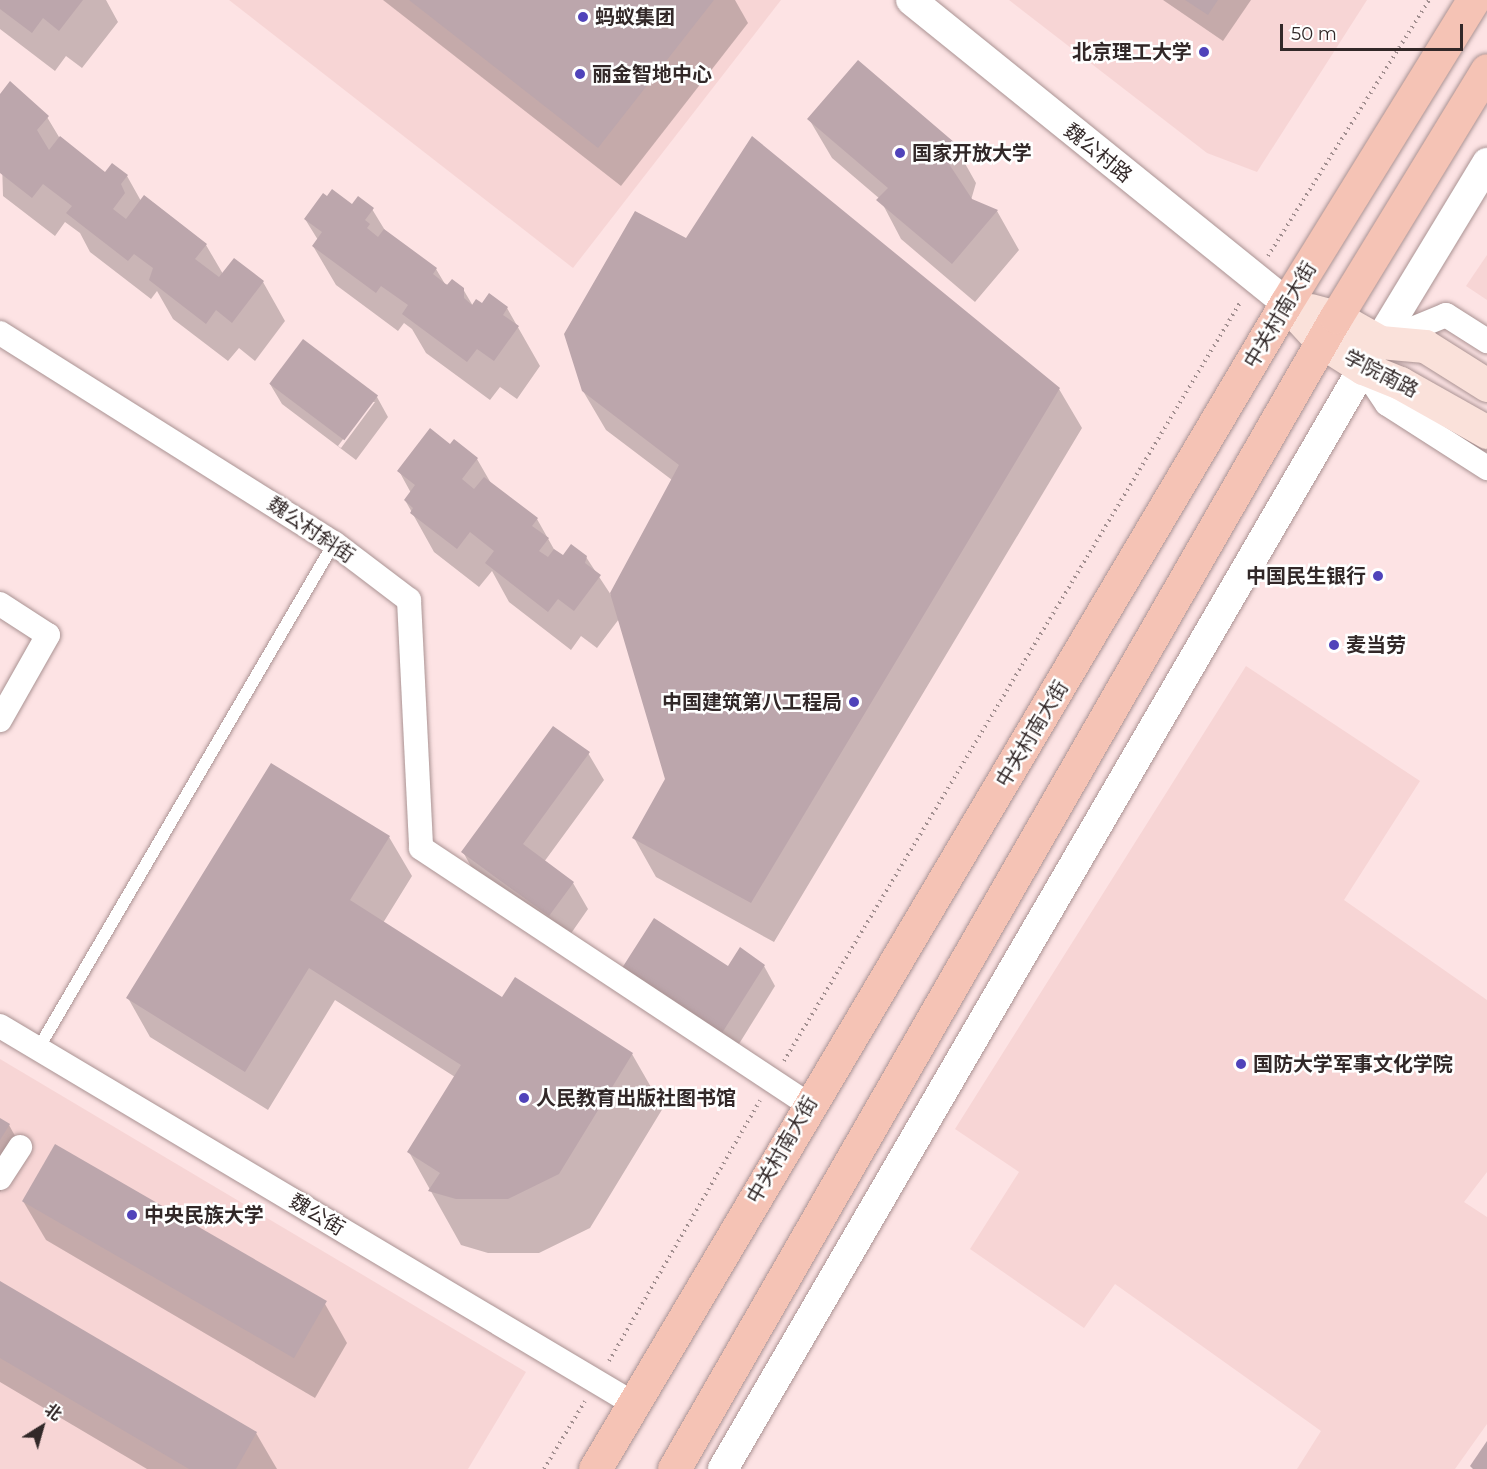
<!DOCTYPE html>
<html>
<head>
<meta charset="utf-8">
<style>
  body { margin:0 }
  #map { position:relative; width:1487px; height:1469px; overflow:hidden; background:#fde3e4; font-family:Montserrat,"Noto Sans SC",sans-serif }
  div>[style] { position:absolute }
  .built>* { inset:0; background:#f7d5d5 }
  .shadow>* { inset:0; background:#0003 }
  .building>* { inset:0; background:#bca6ac; transform-origin:0 0 }
  .path>* { height:4px; margin-top:-2px; transform-origin:0; background:repeating-linear-gradient(90deg,#a28f90 0 1.5px,transparent 0 6px) }
  .roads { filter:drop-shadow(0 0 2px #aa9393) drop-shadow(0 0 2px #aa9393) }
  .service>* { height:12px; margin:-6px; padding:0 6px; transform-origin:6px; border-radius:6px; background:#fff }
  .minor>* { height:24px; margin:-12px; padding:0 12px; transform-origin:12px; border-radius:12px; background:#fff }
  .tertiary>* { height:30px; margin:-15px; padding:0 15px; transform-origin:15px; border-radius:15px; background:#fff }
  .secondary>* { height:33px; margin:-16.5px; padding:0 16.5px; transform-origin:16.5px; border-radius:16.5px; background:#fae1da }
  .primary>* { height:33px; margin:-16.5px; padding:0 16.5px; transform-origin:16.5px; border-radius:16.5px; background:#f5c3b5 }
  .dots>* { width:16px; height:16px; translate:-50% -50%; box-sizing:border-box; border:3px solid #fff; border-radius:50% }
  span { translate:-50% -50%; white-space:nowrap; text-align:center; line-height:1.15; -webkit-text-stroke:5px #fff; paint-order:stroke }
  .poi-label { font-size:20px; color:#322828; font-weight:700 }
  .left { translate:0 -50%; text-align:left }
  .right { translate:-100% -50%; text-align:right }
  .street-label { font-size:20px; color:#322828 }
  .north { position:absolute; left:12px; top:1397px; width:60px; height:60px; -webkit-text-stroke:4px #fff; paint-order:stroke; rotate:37deg; font-size:16px; font-weight:700; line-height:24px; text-align:center; color:#322828 }
  .north::after { content:''; display:block; margin:auto; width:21px; height:27px; background:#322828; clip-path:polygon(50% 0,100% 100%,50% 72%,0 100%) }
  .scale { position:absolute; left:1280px; top:24px; width:183px; height:27px; box-sizing:border-box; border:3px solid #322828; border-top:0; padding-left:8px; font-size:18px; line-height:21px; white-space:nowrap; color:#322828; -webkit-text-stroke:4px #fff; paint-order:stroke }
</style>
</head>
<body>
<div id="map">
  <div class="built">
    <i style="clip-path:polygon(229px 0,781px 0,573px 268px)"></i>
    <i style="clip-path:polygon(1009px 0,1367px 0,1257px 172px,1207px 153px)"></i>
    <i style="clip-path:polygon(1487px 255px,1487px 300px,1466px 286px)"></i>
    <i style="clip-path:polygon(1246px 666px,1420px 781px,1344px 900px,1487px 1000px,1487px 1172px,1464px 1202px,1487px 1217px,1487px 1424px,1455px 1469px,1297px 1469px,1321px 1431px,1115px 1284px,1084px 1328px,970px 1249px,1019px 1172px,955px 1129px)"></i>
    <i style="clip-path:polygon(0 1059px,526px 1372px,468px 1469px,0 1469px)"></i>
  </div>
  <div class="shadow">
    <i style="clip-path:polygon(0 0,106px 0,118px 22px,82px 68px,66px 56px,55px 71px,0 29px)"></i>
    <i style="clip-path:polygon(383px 0,735px 0,748px 23px,621px 186px)"></i>
    <i style="clip-path:polygon(1163px 0,1251px 0,1223px 41px)"></i>
    <i style="clip-path:polygon(0 96px,47px 117px,59px 137px,105px 174px,127px 176px,141px 201px,206px 245px,223px 274px,234px 261px,263px 282px,285px 321px,255px 361px,239px 348px,228px 361px,173px 319px,157px 291px,151px 299px,90px 252px,80px 233px,65px 222px,55px 236px,3px 196px)"></i>
    <i style="clip-path:polygon(809px 119px,954px 144px,976px 183px,971px 200px,997px 211px,1019px 250px,975px 302px,901px 239px,880px 199px,832px 158px)"></i>
    <i style="clip-path:polygon(353px 206px,372px 209px,386px 232px,436px 269px,445px 284px,463px 289px,473px 306px,507px 308px,540px 366px,517px 399px,500px 387px,490px 400px,426px 353px,412px 329px,404px 323px,398px 331px,336px 285px,313px 246px,318px 240px,305px 219px)"></i>
    <i style="clip-path:polygon(687px 240px,1059px 389px,1082px 428px,774px 942px,656px 877px,634px 838px,667px 780px,619px 619px,597px 648px,581px 636px,571px 650px,509px 602px,492px 571px,479px 587px,434px 552px,405px 500px,411px 493px,399px 471px,450px 446px,477px 459px,492px 485px,537px 519px,555px 551px,563px 557px,586px 557px,611px 595px,672px 480px,606px 430px,583px 391px)"></i>
    <i style="clip-path:polygon(evenodd,270px 384px,377px 397px,388px 417px,356px 460px,282px 404px,270px 384px,371px 402px,375px 402px,341px 448px,338px 446px,371px 402px)"></i>
    <i style="clip-path:polygon(588px 753px,604px 780px,544px 862px,573px 883px,588px 909px,565px 942px,478px 879px,463px 852px)"></i>
    <i style="clip-path:polygon(389px 837px,412px 876px,383px 923px,502px 1000px,632px 1054px,663px 1108px,590px 1228px,539px 1253px,488px 1253px,461px 1245px,409px 1152px,455px 1077px,335px 1000px,268px 1110px,150px 1037px,128px 998px)"></i>
    <i style="clip-path:polygon(764px 966px,775px 986px,734px 1052px,635px 988px)"></i>
    <i style="clip-path:polygon(0 1120px,9px 1125px,24px 1152px,0 1192px)"></i>
    <i style="clip-path:polygon(23px 1201px,325px 1304px,347px 1343px,315px 1398px,46px 1240px)"></i>
    <i style="clip-path:polygon(0 1283px,256px 1433px,277px 1469px,147px 1469px,0 1382px)"></i>
  </div>
  <div class="building">
    <i style="clip-path:polygon(0 0,83px 0,59px 31px,43px 18px,32px 33px,0 9px)"></i>
    <i style="clip-path:polygon(409px 0,714px 0,598px 148px)"></i>
    <i style="clip-path:polygon(1185px 0,1218px 0,1208px 15px)"></i>
    <i style="clip-path:polygon(858px 60px,955px 143px,949px 164px,972px 199px,998px 210px,952px 264px,876px 200px,888px 188px,807px 119px)"></i>
    <i style="clip-path:polygon(10px 81px,49px 116px,37px 130px,49px 150px,60px 136px,105px 172px,112px 163px,128px 175px,121px 184px,125px 193px,113px 209px,126px 219px,144px 195px,207px 244px,195px 259px,219px 277px,234px 258px,264px 281px,232px 323px,216px 310px,206px 324px,149px 280px,153px 268px,134px 254px,128px 261px,66px 213px,72px 206px,43px 184px,32px 198px,0 173px,0 94px)"></i>
    <i style="clip-path:polygon(752px 136px,1060px 388px,751px 903px,632px 838px,665px 779px,610px 593px,679px 465px,582px 391px,564px 334px,635px 211px,686px 238px)"></i>
    <i style="clip-path:polygon(332px 189px,352px 204px,358px 196px,374px 208px,365px 220px,370px 224px,367px 228px,378px 237px,384px 229px,437px 268px,433px 274px,447px 285px,452px 279px,464px 288px,464px 298px,472px 305px,476px 299px,482px 303px,489px 293px,508px 307px,503px 315px,519px 326px,494px 361px,477px 349px,467px 362px,402px 314px,408px 305px,381px 286px,376px 293px,312px 246px,322px 232px,304px 219px,323px 193px,327px 196px)"></i>
    <i style="left:303px;top:339px;width:94px;height:56px;rotate:37deg"></i>
    <i style="clip-path:polygon(430px 428px,450px 444px,454px 439px,478px 458px,462px 479px,474px 489px,484px 477px,538px 518px,532px 526px,549px 538px,539px 551px,548px 557px,554px 549px,563px 555px,571px 544px,587px 556px,585px 563px,601px 575px,574px 611px,558px 599px,548px 612px,485px 563px,494px 551px,470px 532px,457px 549px,410px 513px,413px 508px,404px 500px,415px 485px,397px 471px)"></i>
    <i style="clip-path:polygon(553px 726px,590px 752px,523px 844px,574px 882px,549px 916px,461px 852px)"></i>
    <i style="clip-path:polygon(271px 763px,390px 836px,350px 900px,502px 997px,515px 977px,633px 1053px,559px 1174px,508px 1199px,456px 1199px,428px 1191px,440px 1173px,407px 1152px,461px 1065px,309px 968px,245px 1072px,126px 998px)"></i>
    <i style="clip-path:polygon(654px 918px,728px 966px,740px 947px,765px 965px,722px 1033px,622px 968px)"></i>
    <i style="clip-path:polygon(0 1118px,10px 1124px,0 1140px)"></i>
    <i style="left:55px;top:1144px;width:314px;height:66px;rotate:30deg"></i>
    <i style="clip-path:polygon(0 1281px,257px 1432px,236px 1469px,189px 1469px,0 1358px)"></i>
    <i style="clip-path:polygon(1487px 1441px,1487px 1469px,1473px 1469px,1470px 1466px)"></i>
  </div>
  <div class="path">
    <i style="left:1268px;top:256px;width:302px;rotate:-57.8deg"></i>
    <i style="left:784px;top:1061px;width:887px;rotate:-58.98deg"></i>
    <i style="left:609px;top:1361px;width:301px;rotate:-59.9deg"></i>
    <i style="left:544px;top:1469px;width:79px;rotate:-58.9deg"></i>
  </div>
  <div class="roads">
    <div class="service">
      <i style="left:38px;top:1049px;width:586px;rotate:-59.67deg"></i>
    </div>
    <div class="minor">
      <i style="left:0;top:333px;width:395px;rotate:32.2deg"></i>
      <i style="left:334px;top:543px;width:94px;rotate:37.2deg"></i>
      <i style="left:409px;top:600px;width:248px;rotate:87.2deg"></i>
      <i style="left:421px;top:848px;width:464px;rotate:33.5deg"></i>
      <i style="left:1383px;top:341px;width:68px;rotate:-22.4deg"></i>
      <i style="left:1446px;top:315px;width:49px;rotate:32.4deg"></i>
      <i style="left:1363px;top:368px;width:43px;rotate:56.3deg"></i>
      <i style="left:1387px;top:404px;width:119px;rotate:32.6deg"></i>
      <i style="left:0;top:604px;width:57px;rotate:32.9deg"></i>
      <i style="left:48px;top:635px;width:98px;rotate:119.5deg"></i>
      <i style="left:0;top:1026px;width:738px;rotate:30.8deg"></i>
      <i style="left:0;top:1178px;width:37px;rotate:-57deg"></i>
    </div>
    <div class="tertiary">
      <i style="left:911px;top:0;width:482px;rotate:38.9deg"></i>
      <i style="left:723px;top:1469px;width:1273px;rotate:-59.83deg"></i>
      <i style="left:1363px;top:368px;width:240px;rotate:-58.8deg"></i>
    </div>
    <div class="secondary">
      <i style="left:1286px;top:303px;width:53px;rotate:47.3deg"></i>
      <i style="left:1322px;top:342px;width:49px;rotate:32.4deg"></i>
      <i style="left:1363px;top:368px;width:40px;rotate:22deg"></i>
      <i style="left:1400px;top:383px;width:100px;rotate:29.4deg"></i>
      <i style="left:1310px;top:310px;width:27px;rotate:15deg"></i>
      <i style="left:1336px;top:317px;width:51px;rotate:29.6deg"></i>
      <i style="left:1380px;top:342px;width:45px;rotate:5.1deg"></i>
      <i style="left:1425px;top:346px;width:73px;rotate:32.2deg"></i>
    </div>
    <div class="primary">
      <i style="left:595px;top:1469px;width:1355px;rotate:-59.35deg"></i>
      <i style="left:1286px;top:303px;width:356px;rotate:-58.3deg"></i>
      <i style="left:674px;top:1469px;width:1329px;rotate:-60.12deg"></i>
      <i style="left:1336px;top:317px;width:289px;rotate:-58.6deg"></i>
    </div>
  </div>
  <div class="dots">
    <i style="left:583px;top:17px;background:#5043ba"></i>
    <i style="left:1204px;top:52px;background:#5043ba"></i>
    <i style="left:580px;top:74px;background:#5043ba"></i>
    <i style="left:900px;top:153px;background:#5043ba"></i>
    <i style="left:1378px;top:576px;background:#5043ba"></i>
    <i style="left:1334px;top:645px;background:#5043ba"></i>
    <i style="left:854px;top:702px;background:#5043ba"></i>
    <i style="left:1241px;top:1064px;background:#5043ba"></i>
    <i style="left:524px;top:1098px;background:#5043ba"></i>
    <i style="left:132px;top:1215px;background:#5043ba"></i>
  </div>
  <div class="poi-label">
    <span class="left" style="left:595px;top:17px">蚂蚁集团</span>
    <span class="right" style="left:1192px;top:52px">北京理工大学</span>
    <span class="left" style="left:592px;top:74px">丽金智地中心</span>
    <span class="left" style="left:912px;top:153px">国家开放大学</span>
    <span class="right" style="left:1366px;top:576px">中国民生银行</span>
    <span class="left" style="left:1346px;top:645px">麦当劳</span>
    <span class="right" style="left:842px;top:702px">中国建筑第八工程局</span>
    <span class="left" style="left:1253px;top:1064px">国防大学军事文化学院</span>
    <span class="left" style="left:536px;top:1098px">人民教育出版社图书馆</span>
    <span class="left" style="left:144px;top:1215px">中央民族大学</span>
  </div>
  <div class="street-label">
    <span style="left:1098px;top:153px;rotate:39deg">魏公村路</span>
    <span style="left:1280px;top:315px;rotate:-59deg">中关村南大街</span>
    <span style="left:1381px;top:374px;rotate:27deg">学院南路</span>
    <span style="left:311px;top:530px;rotate:34deg">魏公村斜街</span>
    <span style="left:1032px;top:734px;rotate:-59deg">中关村南大街</span>
    <span style="left:782px;top:1150px;rotate:-60deg">中关村南大街</span>
    <span style="left:317px;top:1215px;rotate:31deg">魏公街</span>
  </div>
  <div class="north">北</div>
  <div class="scale">50 m</div>
</div>
</body>
</html>
